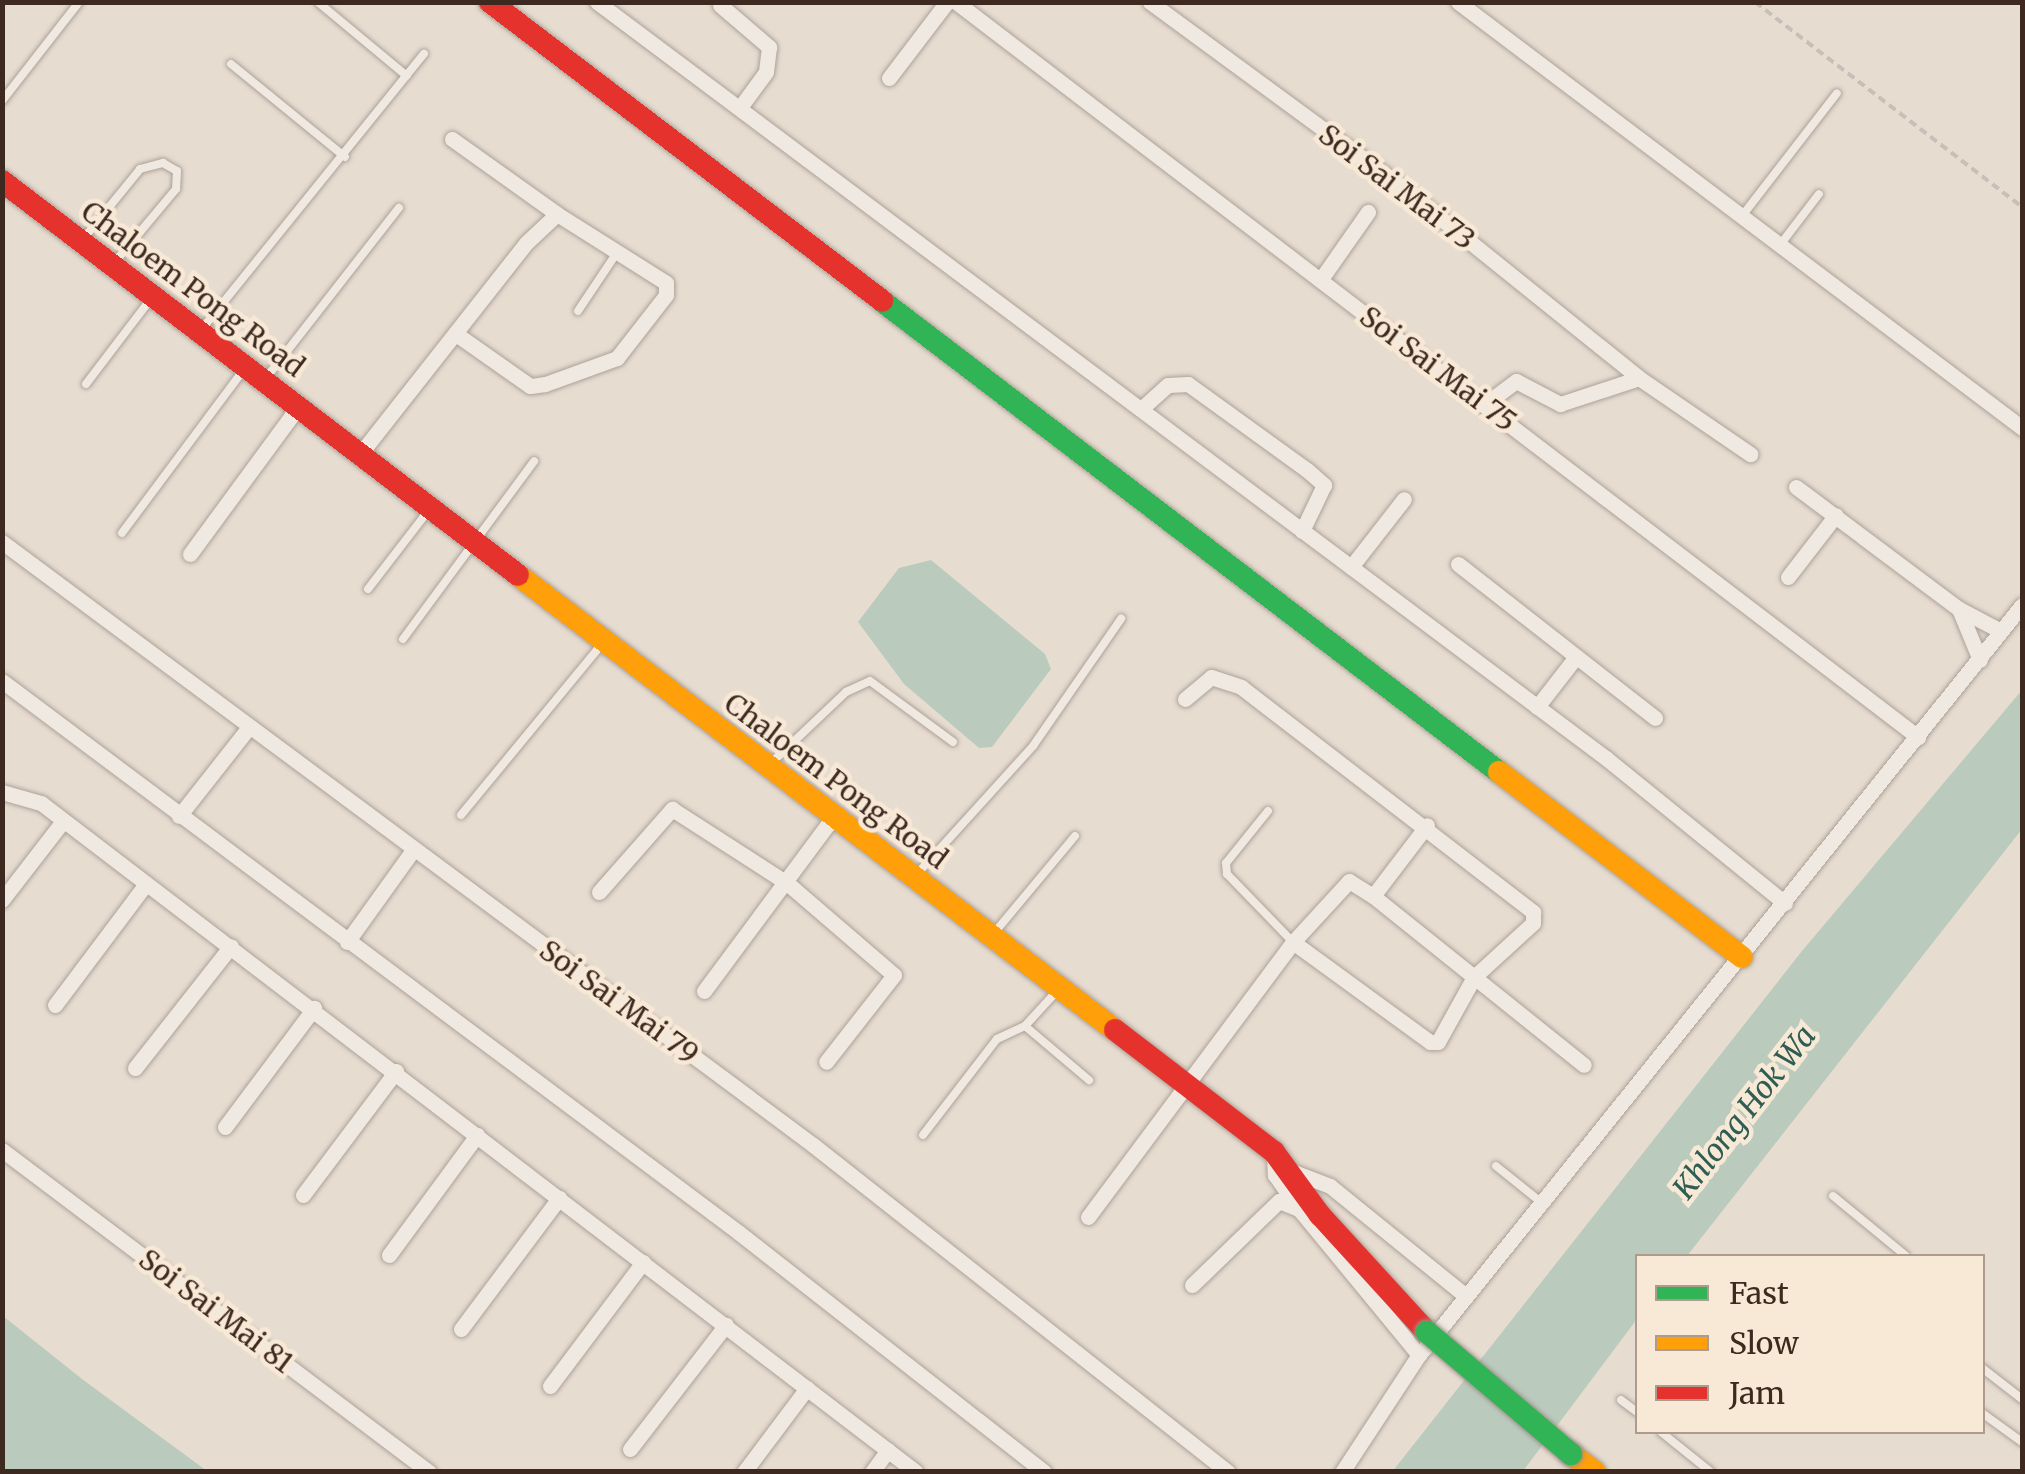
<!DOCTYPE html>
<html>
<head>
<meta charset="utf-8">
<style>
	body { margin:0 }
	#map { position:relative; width:2025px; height:1474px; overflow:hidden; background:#e7dcd0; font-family:Merriweather,serif }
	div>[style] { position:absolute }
	.water>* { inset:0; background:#bacbbe }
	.path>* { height:4px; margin-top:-2px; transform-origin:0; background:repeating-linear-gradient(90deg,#c8c0b8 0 8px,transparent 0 13px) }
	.roads { filter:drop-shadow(0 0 2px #ada298) drop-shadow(0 0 2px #ada298) }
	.lane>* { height:8px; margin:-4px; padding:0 4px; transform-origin:4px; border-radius:4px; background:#efe9e2 }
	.street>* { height:15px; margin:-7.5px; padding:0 7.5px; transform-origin:7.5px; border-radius:7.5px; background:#efe9e2 }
	.fast>* { height:22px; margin:-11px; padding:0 11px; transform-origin:11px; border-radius:11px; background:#30b455 }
	.slow>* { height:22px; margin:-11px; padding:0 11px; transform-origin:11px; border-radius:11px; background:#ff9f0a }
	.jam>* { height:22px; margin:-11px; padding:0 11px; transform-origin:11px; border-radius:11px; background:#e5322d }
	.bridges { filter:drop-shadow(0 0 2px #9c9188) drop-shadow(0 0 2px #9c9188) }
	.fast-bridge>* { height:22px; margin:-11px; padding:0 11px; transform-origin:11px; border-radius:11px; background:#30b455 }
	span { translate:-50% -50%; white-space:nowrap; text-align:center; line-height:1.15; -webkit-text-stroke:9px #f8e9d6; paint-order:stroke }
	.street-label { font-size:28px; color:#3d291f }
	.water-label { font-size:30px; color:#2d5d53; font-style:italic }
	.frame { position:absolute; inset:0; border:5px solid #3d291f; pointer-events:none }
	.legend { position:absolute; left:1635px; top:1254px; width:350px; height:180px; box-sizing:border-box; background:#f8e9d6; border:2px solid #ad9c8d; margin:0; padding:12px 18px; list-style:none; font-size:30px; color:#3d291f }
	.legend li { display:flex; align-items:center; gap:20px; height:50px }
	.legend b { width:50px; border:2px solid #ad9c8d }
</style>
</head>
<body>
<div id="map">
	<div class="water">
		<i style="clip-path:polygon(931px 560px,1045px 654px,1051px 669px,992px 747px,979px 748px,904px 684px,858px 622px,899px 568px)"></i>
		<i style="clip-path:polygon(2022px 690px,2022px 829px,1687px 1256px,1638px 1256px,1637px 1319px,1523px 1471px,1392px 1472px,1802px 951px)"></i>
		<i style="clip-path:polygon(3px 1316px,82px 1379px,207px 1471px,3px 1471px)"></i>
	</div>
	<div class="path">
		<i style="left:1755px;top:2px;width:337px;rotate:37.5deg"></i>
	</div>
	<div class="roads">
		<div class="lane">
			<i style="left:319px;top:3px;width:114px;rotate:39.7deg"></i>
			<i style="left:231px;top:64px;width:147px;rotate:39.2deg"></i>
			<i style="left:2px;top:101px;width:125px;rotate:-52.1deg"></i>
			<i style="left:1742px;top:216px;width:155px;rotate:-52.3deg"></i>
			<i style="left:84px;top:238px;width:89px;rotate:-50.9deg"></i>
			<i style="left:140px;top:169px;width:24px;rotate:-15deg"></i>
			<i style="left:163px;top:163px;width:16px;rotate:30deg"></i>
			<i style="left:177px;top:171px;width:18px;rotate:93deg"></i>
			<i style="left:176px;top:189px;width:95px;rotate:129.9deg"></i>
			<i style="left:1780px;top:245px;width:64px;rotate:-52.6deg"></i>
			<i style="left:578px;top:311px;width:72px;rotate:-56.3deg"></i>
			<i style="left:201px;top:330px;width:355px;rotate:-51.1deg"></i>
			<i style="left:266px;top:378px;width:216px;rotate:-52deg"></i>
			<i style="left:86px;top:384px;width:106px;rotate:-52.7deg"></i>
			<i style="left:122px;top:533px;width:206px;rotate:-53.3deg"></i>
			<i style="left:368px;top:589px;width:98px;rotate:-52.4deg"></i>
			<i style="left:403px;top:639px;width:221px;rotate:-53.6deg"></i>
			<i style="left:769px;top:765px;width:106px;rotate:-43.5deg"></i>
			<i style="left:846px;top:692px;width:26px;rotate:-25deg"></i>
			<i style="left:870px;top:681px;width:103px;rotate:36.3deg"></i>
			<i style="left:1268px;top:811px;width:67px;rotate:128.9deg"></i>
			<i style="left:1226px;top:863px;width:11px;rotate:85deg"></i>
			<i style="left:1227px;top:874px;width:95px;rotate:45.9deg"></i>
			<i style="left:461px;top:815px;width:220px;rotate:-50.5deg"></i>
			<i style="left:917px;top:874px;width:173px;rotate:-47.8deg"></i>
			<i style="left:1033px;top:746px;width:155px;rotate:-55.3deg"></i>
			<i style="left:995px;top:932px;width:125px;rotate:-50.2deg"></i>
			<i style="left:1025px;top:1026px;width:84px;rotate:40.2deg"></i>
			<i style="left:923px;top:1135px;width:121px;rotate:-52.4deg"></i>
			<i style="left:997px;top:1039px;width:31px;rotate:-25deg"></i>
			<i style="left:1025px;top:1026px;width:46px;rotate:-47.6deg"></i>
			<i style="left:1496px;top:1166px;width:58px;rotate:38.7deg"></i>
			<i style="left:1833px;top:1196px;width:94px;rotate:39.4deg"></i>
			<i style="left:1982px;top:1368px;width:51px;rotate:37.8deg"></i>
			<i style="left:1621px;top:1400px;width:21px;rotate:37deg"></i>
			<i style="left:1982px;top:1413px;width:49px;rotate:35.9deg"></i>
			<i style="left:1661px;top:1432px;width:64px;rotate:38.7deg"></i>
		</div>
		<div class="street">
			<i style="left:597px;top:2px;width:1262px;rotate:36.85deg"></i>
			<i style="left:1607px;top:759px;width:229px;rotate:39deg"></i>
			<i style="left:956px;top:2px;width:1211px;rotate:37.38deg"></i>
			<i style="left:1150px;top:2px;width:308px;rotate:36.3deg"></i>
			<i style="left:1398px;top:184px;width:309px;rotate:38.8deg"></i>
			<i style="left:1458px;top:2px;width:707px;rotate:37.06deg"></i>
			<i style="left:720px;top:5px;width:65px;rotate:40.6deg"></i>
			<i style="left:769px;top:47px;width:25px;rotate:97deg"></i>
			<i style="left:766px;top:72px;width:42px;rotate:126.3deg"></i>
			<i style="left:889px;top:78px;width:96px;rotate:-52.7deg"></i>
			<i style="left:452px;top:139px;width:129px;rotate:35.5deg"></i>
			<i style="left:1321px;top:279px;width:82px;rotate:-55deg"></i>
			<i style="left:1484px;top:405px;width:40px;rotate:-37deg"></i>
			<i style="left:1516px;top:381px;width:50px;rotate:27.6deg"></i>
			<i style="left:1560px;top:404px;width:83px;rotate:-18.2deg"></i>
			<i style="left:1639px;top:378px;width:135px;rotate:34.4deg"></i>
			<i style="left:1141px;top:409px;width:36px;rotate:-42deg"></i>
			<i style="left:1168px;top:385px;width:20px;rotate:-3deg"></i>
			<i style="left:1188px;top:384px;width:147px;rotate:35.9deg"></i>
			<i style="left:1307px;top:470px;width:23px;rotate:41deg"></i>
			<i style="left:1324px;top:485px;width:51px;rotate:115.6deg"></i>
			<i style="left:360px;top:454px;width:268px;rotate:-51.8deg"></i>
			<i style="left:526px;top:243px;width:42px;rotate:-43.1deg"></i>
			<i style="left:557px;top:214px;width:129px;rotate:32.3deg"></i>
			<i style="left:666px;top:283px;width:12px;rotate:90deg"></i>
			<i style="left:666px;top:295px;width:80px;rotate:127.9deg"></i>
			<i style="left:617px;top:358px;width:77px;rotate:160.1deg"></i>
			<i style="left:545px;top:384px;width:15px;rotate:172deg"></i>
			<i style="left:530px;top:386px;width:90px;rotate:-144.9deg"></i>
			<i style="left:1796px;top:487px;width:204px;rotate:36.8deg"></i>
			<i style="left:1959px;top:609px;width:47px;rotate:27.6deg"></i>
			<i style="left:2px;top:542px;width:1011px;rotate:36.63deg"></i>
			<i style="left:813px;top:1145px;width:528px;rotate:38.24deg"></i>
			<i style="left:190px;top:554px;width:182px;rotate:-53.7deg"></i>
			<i style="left:1458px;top:564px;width:250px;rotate:38deg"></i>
			<i style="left:1351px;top:567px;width:86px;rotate:-52.1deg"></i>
			<i style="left:1788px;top:577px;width:78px;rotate:-52.3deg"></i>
			<i style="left:1959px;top:609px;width:55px;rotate:67.6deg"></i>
			<i style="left:2px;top:681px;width:919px;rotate:36.82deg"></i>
			<i style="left:738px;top:1232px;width:389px;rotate:38.1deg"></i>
			<i style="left:1185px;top:699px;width:34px;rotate:-40deg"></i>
			<i style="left:1211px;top:677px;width:32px;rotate:18deg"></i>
			<i style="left:1241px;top:687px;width:369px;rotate:37.6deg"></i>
			<i style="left:1533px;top:912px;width:11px;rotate:90deg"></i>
			<i style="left:1533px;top:923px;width:80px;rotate:137.5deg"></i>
			<i style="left:1474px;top:977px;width:74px;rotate:119deg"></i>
			<i style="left:1438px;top:1042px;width:8px;rotate:180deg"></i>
			<i style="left:1430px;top:1042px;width:170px;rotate:-143.9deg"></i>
			<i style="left:1537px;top:707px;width:62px;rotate:-52.2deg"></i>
			<i style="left:2px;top:792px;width:41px;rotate:15.8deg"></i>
			<i style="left:41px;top:803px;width:1101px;rotate:37.4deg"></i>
			<i style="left:179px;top:816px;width:113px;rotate:-51.8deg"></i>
			<i style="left:599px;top:892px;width:111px;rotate:-48.7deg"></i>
			<i style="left:672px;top:809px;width:137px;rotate:32.8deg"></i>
			<i style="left:787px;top:883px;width:141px;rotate:40.7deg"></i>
			<i style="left:894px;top:975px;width:110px;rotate:128deg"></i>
			<i style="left:1373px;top:896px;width:270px;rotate:38.7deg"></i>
			<i style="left:2px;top:900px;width:100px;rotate:-52.3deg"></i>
			<i style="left:347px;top:942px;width:113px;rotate:-54.3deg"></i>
			<i style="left:704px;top:991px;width:218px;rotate:-53.4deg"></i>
			<i style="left:55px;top:1005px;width:151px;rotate:-53.1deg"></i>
			<i style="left:135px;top:1068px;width:155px;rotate:-51.8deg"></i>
			<i style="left:225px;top:1127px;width:149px;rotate:-53.2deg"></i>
			<i style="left:2px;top:1150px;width:535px;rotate:37.02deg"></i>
			<i style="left:1274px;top:1152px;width:23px;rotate:88deg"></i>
			<i style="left:1275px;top:1175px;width:42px;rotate:54.8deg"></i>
			<i style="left:1291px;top:1171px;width:42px;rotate:21deg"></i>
			<i style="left:1330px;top:1186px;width:175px;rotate:39deg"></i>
			<i style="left:303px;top:1195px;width:155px;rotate:-53.1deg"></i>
			<i style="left:1088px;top:1217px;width:343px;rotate:-53.3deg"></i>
			<i style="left:1293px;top:942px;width:83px;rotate:-47.4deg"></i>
			<i style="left:1349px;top:881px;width:28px;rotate:32deg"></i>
			<i style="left:1373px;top:896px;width:89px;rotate:-52.7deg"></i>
			<i style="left:389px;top:1255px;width:149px;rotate:-53.7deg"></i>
			<i style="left:1192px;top:1285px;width:121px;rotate:-44deg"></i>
			<i style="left:1279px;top:1201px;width:22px;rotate:22deg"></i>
			<i style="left:1299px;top:1209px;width:189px;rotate:50.6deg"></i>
			<i style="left:461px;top:1329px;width:164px;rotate:-53.2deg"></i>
			<i style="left:550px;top:1386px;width:155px;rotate:-53.1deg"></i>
			<i style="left:630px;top:1449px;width:157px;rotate:-52.3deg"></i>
			<i style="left:744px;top:1472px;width:105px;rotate:-53.1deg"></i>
			<i style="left:872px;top:1472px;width:27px;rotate:-54deg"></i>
			<i style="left:1342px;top:1472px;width:140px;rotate:-56.7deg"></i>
			<i style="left:1419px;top:1355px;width:962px;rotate:-51.2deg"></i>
		</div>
		<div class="fast">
			<i style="left:882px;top:301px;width:776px;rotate:37.36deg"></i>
		</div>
		<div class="slow">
			<i style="left:518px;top:575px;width:751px;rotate:37.31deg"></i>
			<i style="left:1499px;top:772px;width:305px;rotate:37.3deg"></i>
			<i style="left:1571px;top:1454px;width:30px;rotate:37deg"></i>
		</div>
		<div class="jam">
			<i style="left:490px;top:2px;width:493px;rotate:37.3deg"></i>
			<i style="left:2px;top:181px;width:649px;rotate:37.36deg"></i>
			<i style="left:1115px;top:1030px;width:200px;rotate:37.5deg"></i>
			<i style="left:1274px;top:1152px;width:78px;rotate:53.9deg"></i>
			<i style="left:1320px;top:1215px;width:159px;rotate:47.6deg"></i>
		</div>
	</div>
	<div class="bridges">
		<div class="fast-bridge">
			<i style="left:1427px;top:1332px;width:189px;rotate:40.3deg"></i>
		</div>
	</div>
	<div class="street-label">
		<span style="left:1397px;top:187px;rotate:37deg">Soi Sai Mai 73</span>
		<span style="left:193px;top:289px;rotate:37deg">Chaloem Pong Road</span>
		<span style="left:1438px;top:369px;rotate:37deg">Soi Sai Mai 75</span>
		<span style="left:836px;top:781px;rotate:37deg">Chaloem Pong Road</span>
		<span style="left:619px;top:1002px;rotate:36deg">Soi Sai Mai 79</span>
		<span style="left:216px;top:1311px;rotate:37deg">Soi Sai Mai 81</span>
	</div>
	<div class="water-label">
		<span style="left:1744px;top:1112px;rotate:-52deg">Khlong Hok Wa</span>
	</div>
	<div class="frame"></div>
	<ul class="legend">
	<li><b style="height:12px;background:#30b455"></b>Fast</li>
	<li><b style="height:12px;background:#ff9f0a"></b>Slow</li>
	<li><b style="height:12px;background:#e5322d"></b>Jam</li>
	</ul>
</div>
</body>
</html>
